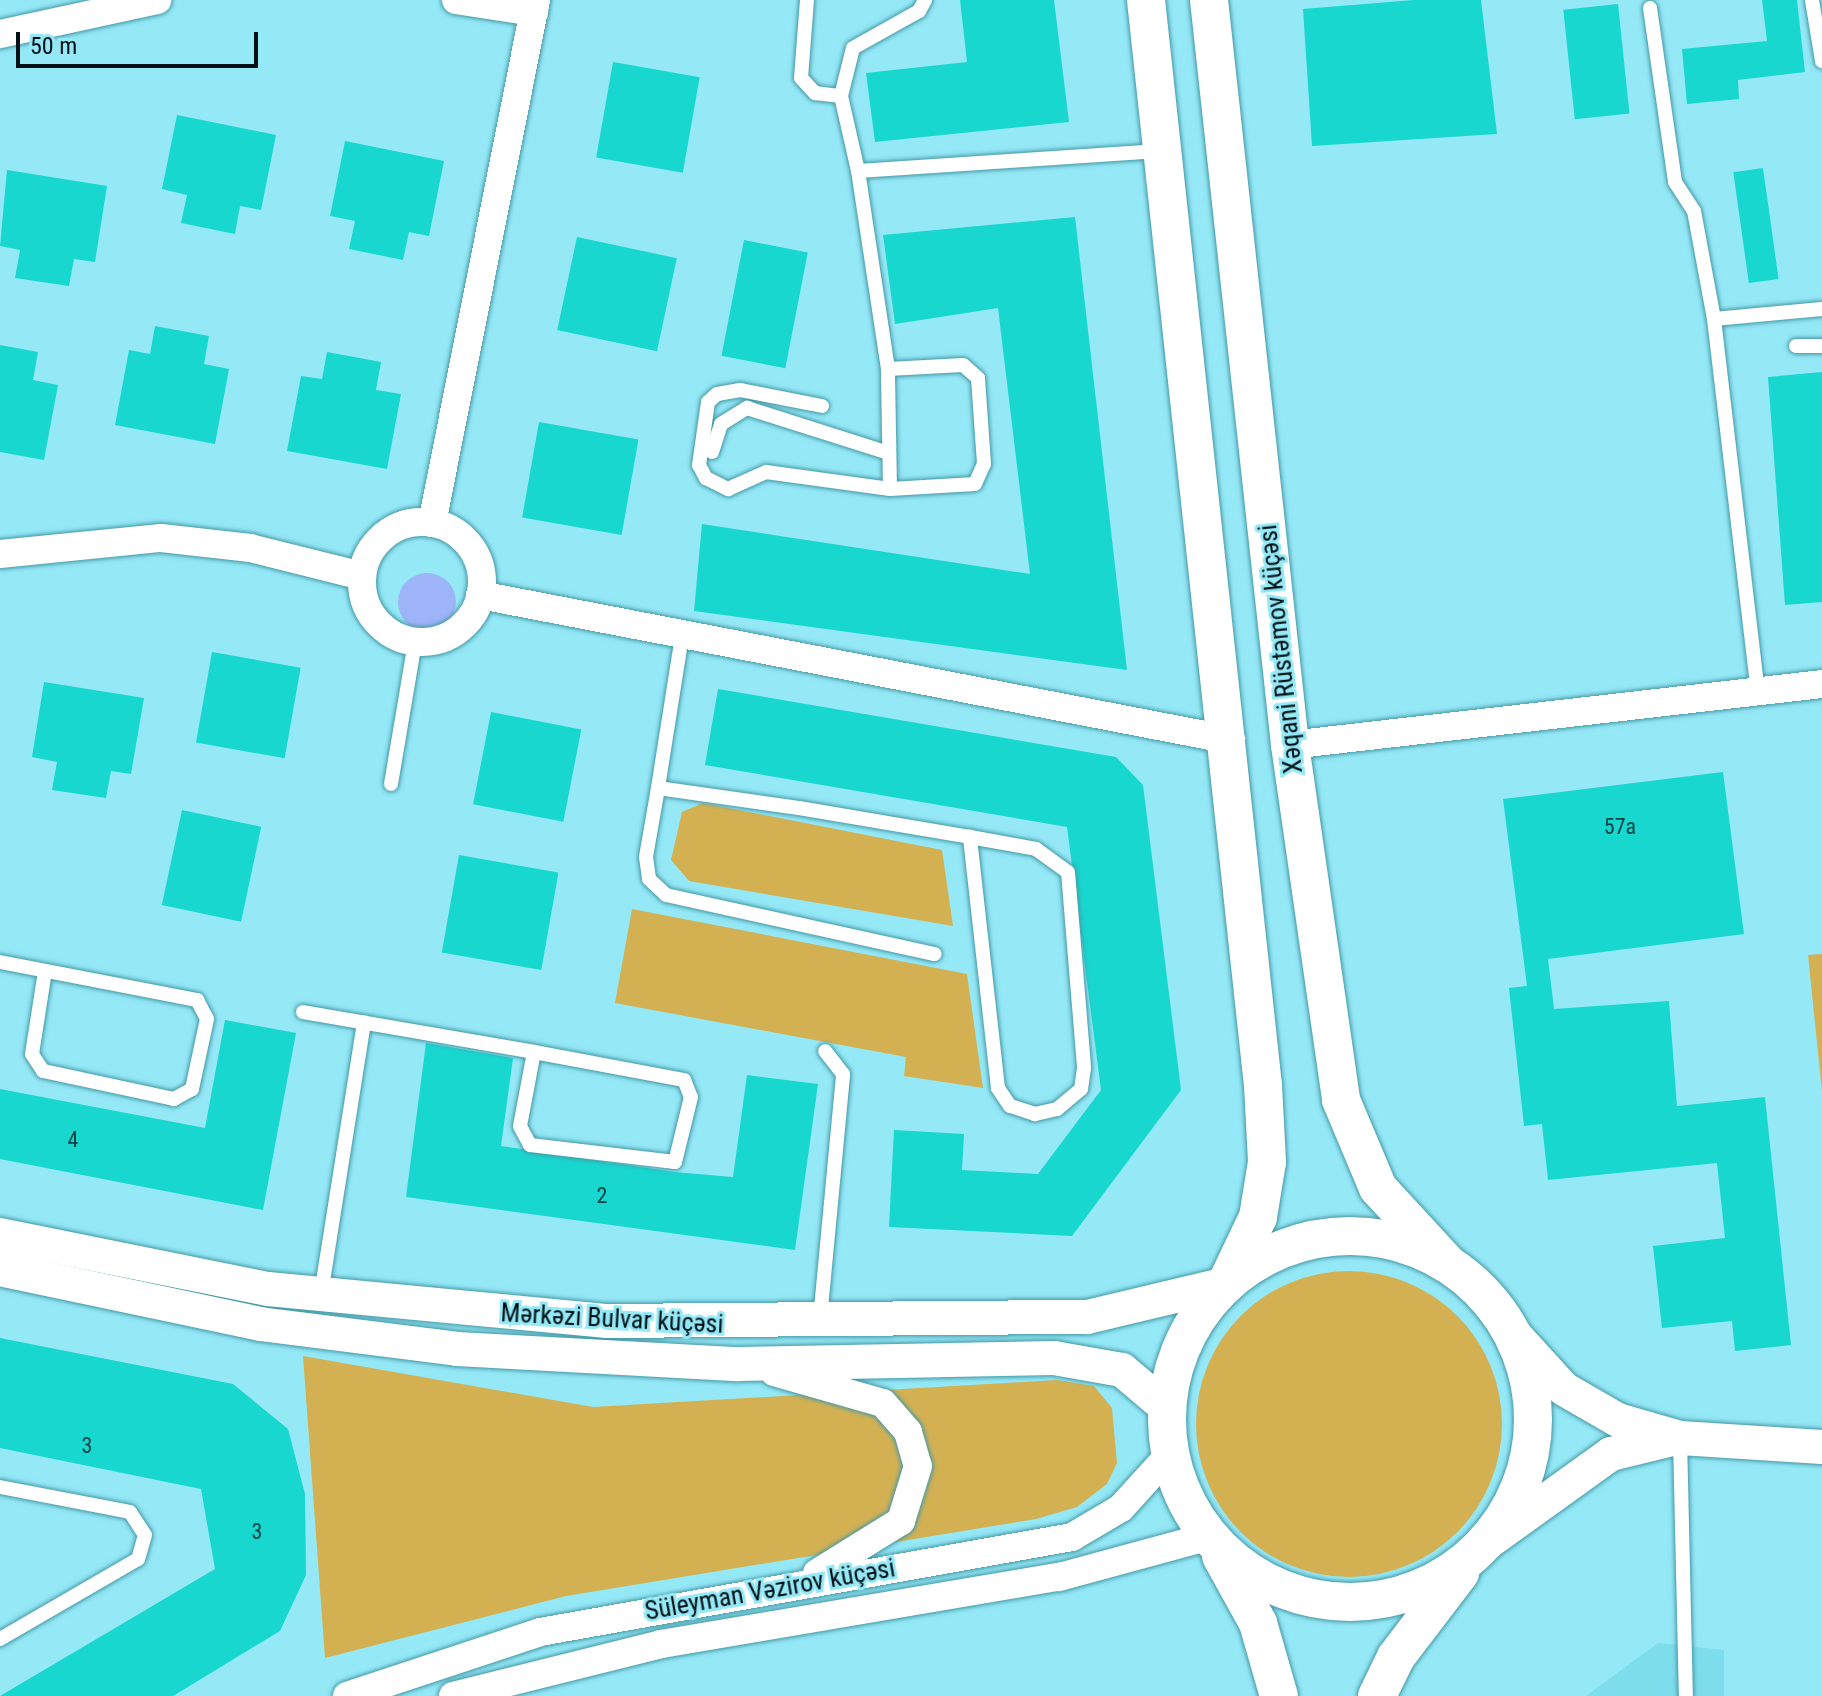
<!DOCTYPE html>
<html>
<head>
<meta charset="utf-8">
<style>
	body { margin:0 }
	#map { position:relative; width:1822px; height:1696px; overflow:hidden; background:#95e8f6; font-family:"Roboto Condensed",sans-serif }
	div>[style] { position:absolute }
	.built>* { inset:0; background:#7ddded }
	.green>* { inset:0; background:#d3b153 }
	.round { border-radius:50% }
	.water>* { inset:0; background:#9db4f8 }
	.building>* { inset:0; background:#18d7ce; transform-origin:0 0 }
	.roads { filter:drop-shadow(0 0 2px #4599a7) drop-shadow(0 0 2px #4599a7) }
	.service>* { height:14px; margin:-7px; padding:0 7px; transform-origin:7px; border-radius:7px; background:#fff }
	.minor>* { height:28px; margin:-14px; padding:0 14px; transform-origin:14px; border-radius:14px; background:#fff }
	.minor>.ring { margin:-14px; padding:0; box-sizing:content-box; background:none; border:28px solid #fff; border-radius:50% }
	.tertiary>* { height:34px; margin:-17px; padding:0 17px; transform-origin:17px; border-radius:17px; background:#fff }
	.secondary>* { height:38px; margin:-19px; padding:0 19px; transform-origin:19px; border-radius:19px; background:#fff }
	.secondary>.ring { margin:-19px; padding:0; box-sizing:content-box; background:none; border:38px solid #fff; border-radius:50% }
	span { translate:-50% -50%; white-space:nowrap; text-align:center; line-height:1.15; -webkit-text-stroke:6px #95e8f6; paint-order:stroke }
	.number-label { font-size:22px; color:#064344 }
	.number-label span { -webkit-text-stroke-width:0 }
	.street-label { font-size:26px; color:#001216 }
	.scale { position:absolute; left:16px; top:32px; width:242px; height:36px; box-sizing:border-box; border:4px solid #001216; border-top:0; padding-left:10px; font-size:24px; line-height:28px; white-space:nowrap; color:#001216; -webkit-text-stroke:6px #95e8f6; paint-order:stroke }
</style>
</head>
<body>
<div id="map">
	<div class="built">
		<i style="clip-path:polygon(1658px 1643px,1724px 1650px,1724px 1696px,1586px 1696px)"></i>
	</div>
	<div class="green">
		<i style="clip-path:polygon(703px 803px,942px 850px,953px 926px,689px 881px,671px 860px,682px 812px)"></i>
		<i style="clip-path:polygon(632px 909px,967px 974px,983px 1088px,904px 1076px,906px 1057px,615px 1003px)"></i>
		<i style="clip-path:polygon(1822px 954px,1822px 1091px,1808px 955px)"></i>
		<i class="round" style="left:1196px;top:1271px;width:306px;height:306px"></i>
		<i style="clip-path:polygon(303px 1356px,593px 1407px,1057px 1380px,1094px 1386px,1112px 1408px,1117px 1463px,1107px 1484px,1077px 1507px,1036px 1519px,566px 1596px,325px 1658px)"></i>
	</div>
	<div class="water">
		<i class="round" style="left:398px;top:573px;width:58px;height:58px"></i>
	</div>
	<div class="building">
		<i style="clip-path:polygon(960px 0,1054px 0,1069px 122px,875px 142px,866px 73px,967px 62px)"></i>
		<i style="clip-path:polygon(1414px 0,1481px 0,1497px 134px,1312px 146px,1303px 9px)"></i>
		<i style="clip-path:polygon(1762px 0,1797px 0,1805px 72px,1738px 80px,1739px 99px,1687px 104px,1682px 49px,1767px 41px)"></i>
		<i style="left:1618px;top:4px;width:110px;height:55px;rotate:84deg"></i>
		<i style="left:613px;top:62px;width:88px;height:97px;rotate:10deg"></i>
		<i style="clip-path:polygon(177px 115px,276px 135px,261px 210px,240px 206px,235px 234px,181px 223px,187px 195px,162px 189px)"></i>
		<i style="clip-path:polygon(345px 141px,444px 161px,429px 236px,409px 232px,403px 260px,349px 249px,355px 221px,330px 216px)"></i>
		<i style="left:1763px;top:168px;width:112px;height:30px;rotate:82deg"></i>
		<i style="clip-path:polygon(7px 170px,107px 186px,95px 262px,74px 259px,69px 286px,15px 278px,20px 250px,0 246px)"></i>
		<i style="clip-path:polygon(1075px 217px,1127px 670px,694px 611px,702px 524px,1030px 574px,998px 308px,895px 324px,883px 235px)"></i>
		<i style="left:577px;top:237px;width:102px;height:95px;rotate:12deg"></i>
		<i style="left:744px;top:240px;width:65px;height:118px;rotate:11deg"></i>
		<i style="clip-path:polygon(155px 326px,209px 336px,204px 364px,229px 369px,215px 444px,115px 425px,129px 350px,150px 354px)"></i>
		<i style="clip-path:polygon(0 345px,38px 352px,33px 380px,58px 385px,44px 460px,0 452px)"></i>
		<i style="clip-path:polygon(327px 352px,381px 362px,376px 390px,401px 394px,387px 469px,287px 451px,301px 376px,322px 379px)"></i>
		<i style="clip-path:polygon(1822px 372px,1822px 602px,1785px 605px,1768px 377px)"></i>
		<i style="left:539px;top:422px;width:101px;height:97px;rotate:10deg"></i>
		<i style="left:212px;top:652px;width:90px;height:92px;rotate:10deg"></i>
		<i style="clip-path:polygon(44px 682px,144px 698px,131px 774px,111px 771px,106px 798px,52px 790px,57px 762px,32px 757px)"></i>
		<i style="clip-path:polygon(718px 689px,1116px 757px,1143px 785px,1181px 1090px,1072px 1236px,889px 1227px,894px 1130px,964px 1134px,962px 1170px,1038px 1174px,1101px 1090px,1067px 827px,705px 765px)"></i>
		<i style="left:491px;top:712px;width:92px;height:94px;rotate:11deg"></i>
		<i style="clip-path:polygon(1723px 772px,1744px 934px,1548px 959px,1554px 1009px,1669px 1001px,1677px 1106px,1765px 1097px,1791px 1345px,1735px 1351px,1732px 1321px,1662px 1328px,1653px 1246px,1725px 1238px,1717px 1163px,1548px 1180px,1542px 1124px,1524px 1126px,1509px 988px,1527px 986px,1503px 799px)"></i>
		<i style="left:182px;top:810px;width:81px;height:97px;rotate:12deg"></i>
		<i style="left:459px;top:855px;width:101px;height:99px;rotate:10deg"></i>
		<i style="clip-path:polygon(225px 1020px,296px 1033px,263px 1210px,0 1159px,0 1089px,205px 1128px)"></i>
		<i style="clip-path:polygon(426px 1043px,513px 1058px,501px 1146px,674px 1172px,733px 1177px,747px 1075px,818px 1084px,795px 1250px,406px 1197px)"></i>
		<i style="clip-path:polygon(0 1338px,233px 1384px,288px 1429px,305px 1494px,306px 1575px,280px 1631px,173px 1696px,0 1696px,215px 1569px,201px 1489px,0 1448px)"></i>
	</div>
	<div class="roads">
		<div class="service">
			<i style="left:807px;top:0;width:78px;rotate:94.4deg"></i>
			<i style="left:801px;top:78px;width:21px;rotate:47deg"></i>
			<i style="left:815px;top:93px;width:26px;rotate:7deg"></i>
			<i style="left:841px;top:96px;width:77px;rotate:77.2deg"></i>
			<i style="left:1812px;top:0;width:62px;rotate:80.7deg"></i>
			<i style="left:1650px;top:8px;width:176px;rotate:81.8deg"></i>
			<i style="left:1675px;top:182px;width:35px;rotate:57deg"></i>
			<i style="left:1694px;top:211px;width:110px;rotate:79.5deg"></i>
			<i style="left:1714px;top:319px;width:376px;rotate:83.3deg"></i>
			<i style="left:841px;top:96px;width:49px;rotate:-76deg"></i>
			<i style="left:853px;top:48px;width:76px;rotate:-29.3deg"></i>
			<i style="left:919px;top:11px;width:13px;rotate:-61deg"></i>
			<i style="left:1714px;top:319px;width:108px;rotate:-5.3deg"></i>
			<i style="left:1796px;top:346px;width:26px"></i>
			<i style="left:822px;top:406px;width:84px;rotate:-169deg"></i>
			<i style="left:740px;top:390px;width:23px;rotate:170deg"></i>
			<i style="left:717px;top:394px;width:12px;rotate:138deg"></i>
			<i style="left:708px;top:402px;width:64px;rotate:98.1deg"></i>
			<i style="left:699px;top:465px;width:15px;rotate:62deg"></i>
			<i style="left:706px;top:478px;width:25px;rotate:27deg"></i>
			<i style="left:728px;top:489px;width:42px;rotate:-24.1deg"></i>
			<i style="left:766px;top:472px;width:125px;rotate:7.8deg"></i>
			<i style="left:890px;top:489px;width:85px;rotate:-3.4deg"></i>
			<i style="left:975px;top:484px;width:22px;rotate:-66deg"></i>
			<i style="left:984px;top:464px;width:86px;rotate:-94deg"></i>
			<i style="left:978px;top:378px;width:20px;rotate:-139deg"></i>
			<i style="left:963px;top:365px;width:75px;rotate:176.9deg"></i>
			<i style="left:712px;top:452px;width:29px;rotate:-72deg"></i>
			<i style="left:721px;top:424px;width:31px;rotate:-32deg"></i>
			<i style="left:747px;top:408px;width:149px;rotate:17.6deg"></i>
			<i style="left:890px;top:489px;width:120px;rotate:-91deg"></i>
			<i style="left:888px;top:369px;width:200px;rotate:-98.6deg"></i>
			<i style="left:858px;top:171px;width:306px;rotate:-3.8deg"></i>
			<i style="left:682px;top:636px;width:154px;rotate:99deg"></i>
			<i style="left:658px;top:788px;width:142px;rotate:8.1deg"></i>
			<i style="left:799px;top:808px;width:173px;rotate:9.6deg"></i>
			<i style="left:970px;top:837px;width:67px;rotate:10.3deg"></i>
			<i style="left:1036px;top:849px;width:39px;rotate:36deg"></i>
			<i style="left:1068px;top:872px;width:197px;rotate:85.3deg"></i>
			<i style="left:1084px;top:1068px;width:21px;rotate:98deg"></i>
			<i style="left:1081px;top:1089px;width:31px;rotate:140deg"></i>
			<i style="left:1057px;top:1109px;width:23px;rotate:167deg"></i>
			<i style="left:1035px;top:1114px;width:26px;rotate:-162deg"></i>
			<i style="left:1010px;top:1106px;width:22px;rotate:-124deg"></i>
			<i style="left:998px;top:1088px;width:253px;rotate:-96.4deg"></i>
			<i style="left:391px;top:784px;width:144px;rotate:-80.4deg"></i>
			<i style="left:658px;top:788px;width:70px;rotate:99.9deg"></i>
			<i style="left:646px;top:857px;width:22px;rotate:82deg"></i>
			<i style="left:649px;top:879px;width:23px;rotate:43deg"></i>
			<i style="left:666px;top:895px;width:275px;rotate:12.4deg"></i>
			<i style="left:0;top:962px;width:201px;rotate:10.9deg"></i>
			<i style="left:197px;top:1000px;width:21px;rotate:62deg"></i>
			<i style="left:207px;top:1019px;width:72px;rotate:102.1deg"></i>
			<i style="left:192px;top:1089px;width:21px;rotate:151deg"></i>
			<i style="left:174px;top:1099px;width:134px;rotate:-167.9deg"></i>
			<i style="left:43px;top:1071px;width:20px;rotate:-123deg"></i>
			<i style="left:32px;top:1054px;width:84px;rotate:-81.1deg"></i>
			<i style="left:303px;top:1012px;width:234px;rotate:9.8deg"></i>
			<i style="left:534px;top:1052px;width:153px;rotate:10.6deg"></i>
			<i style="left:684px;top:1080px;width:18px;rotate:68deg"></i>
			<i style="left:691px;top:1097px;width:67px;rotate:103.8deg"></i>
			<i style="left:675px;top:1162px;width:146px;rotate:-173.3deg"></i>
			<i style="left:530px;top:1145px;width:21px;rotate:-118deg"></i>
			<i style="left:520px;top:1126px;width:75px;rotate:-79.3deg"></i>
			<i style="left:321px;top:1294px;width:275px;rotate:-81deg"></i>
			<i style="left:820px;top:1319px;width:246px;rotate:-84.6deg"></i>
			<i style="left:843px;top:1074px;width:29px;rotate:-128deg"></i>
			<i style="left:1680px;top:1438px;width:258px;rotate:88.7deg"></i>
			<i style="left:0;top:1487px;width:132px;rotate:10.9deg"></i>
			<i style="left:130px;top:1512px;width:27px;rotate:57deg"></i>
			<i style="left:145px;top:1535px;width:25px;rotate:106deg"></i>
			<i style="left:138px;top:1559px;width:160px;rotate:149.9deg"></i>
		</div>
		<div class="minor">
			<i style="left:456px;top:0;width:79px;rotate:8.7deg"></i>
			<i style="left:0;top:34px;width:161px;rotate:-12.2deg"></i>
			<i class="ring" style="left:362px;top:522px;width:92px;height:92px"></i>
			<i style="left:432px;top:523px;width:533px;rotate:-78.75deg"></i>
			<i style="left:0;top:554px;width:162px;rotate:-5.7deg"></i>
			<i style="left:161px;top:538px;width:90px;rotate:6.4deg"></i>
			<i style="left:250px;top:548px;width:115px;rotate:14deg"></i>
			<i style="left:480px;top:595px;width:765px;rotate:10.93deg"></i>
			<i style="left:1290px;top:745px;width:535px;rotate:-6.54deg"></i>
			<i style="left:774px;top:1372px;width:113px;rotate:15.9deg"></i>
			<i style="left:883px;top:1403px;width:38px;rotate:49deg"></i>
			<i style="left:908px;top:1432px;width:35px;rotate:74deg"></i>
			<i style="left:918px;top:1466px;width:58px;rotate:107.2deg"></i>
			<i style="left:901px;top:1521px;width:99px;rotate:148.2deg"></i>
			<i style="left:347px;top:1696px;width:203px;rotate:-18.3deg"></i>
			<i style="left:540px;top:1632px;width:540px;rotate:-10.12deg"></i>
			<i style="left:1072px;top:1537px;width:57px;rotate:-30.6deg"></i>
			<i style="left:1121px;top:1508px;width:73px;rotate:-47.8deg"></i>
			<i style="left:453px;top:1696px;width:214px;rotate:-14deg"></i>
			<i style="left:661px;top:1644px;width:404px;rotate:-9.6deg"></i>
			<i style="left:1059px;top:1577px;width:156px;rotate:-15.2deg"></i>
		</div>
		<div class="tertiary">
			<i style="left:0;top:1235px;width:273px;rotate:11.4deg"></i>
			<i style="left:268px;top:1289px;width:341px;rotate:5.4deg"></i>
			<i style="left:607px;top:1321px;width:480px;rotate:-0.5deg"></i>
			<i style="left:1087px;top:1317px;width:143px;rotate:-13.4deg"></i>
			<i style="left:0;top:1269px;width:266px;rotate:11.9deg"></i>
			<i style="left:260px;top:1324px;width:199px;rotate:7.2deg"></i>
			<i style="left:457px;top:1349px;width:281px;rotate:3.1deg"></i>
			<i style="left:738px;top:1364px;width:316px;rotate:-1.1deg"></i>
			<i style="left:1054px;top:1358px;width:69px;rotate:10deg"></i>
			<i style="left:1122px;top:1370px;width:59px;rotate:40.2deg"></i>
			<i style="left:1512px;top:1332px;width:77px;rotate:47.6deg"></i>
			<i style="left:1564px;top:1389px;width:62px;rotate:29.9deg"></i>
			<i style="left:1618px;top:1420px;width:65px;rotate:16.2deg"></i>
			<i style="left:1680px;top:1438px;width:142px;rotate:3.6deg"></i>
			<i style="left:1480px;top:1548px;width:161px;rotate:-35.7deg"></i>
			<i style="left:1611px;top:1454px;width:63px;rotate:-13.8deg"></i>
		</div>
		<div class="secondary">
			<i style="left:1146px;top:0;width:1091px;rotate:83.85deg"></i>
			<i style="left:1263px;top:1085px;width:77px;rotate:87deg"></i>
			<i style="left:1267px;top:1162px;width:56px;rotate:99.3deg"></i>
			<i style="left:1258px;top:1217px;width:74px;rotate:115.5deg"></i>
			<i style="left:1209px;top:0;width:749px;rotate:83.79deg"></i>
			<i style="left:1290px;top:745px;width:359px;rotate:81.8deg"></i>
			<i style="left:1341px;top:1100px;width:95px;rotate:67.2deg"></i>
			<i style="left:1378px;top:1188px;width:103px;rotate:47.4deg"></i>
			<i class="ring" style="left:1167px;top:1236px;width:328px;height:328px"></i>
			<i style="left:1221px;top:1556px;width:77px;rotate:61.1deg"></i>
			<i style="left:1258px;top:1623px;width:76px;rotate:74deg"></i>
			<i style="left:1377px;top:1696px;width:43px;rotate:-64deg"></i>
			<i style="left:1396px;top:1657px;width:106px;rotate:-52.7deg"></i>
		</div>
	</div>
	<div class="number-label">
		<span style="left:1620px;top:827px">57a</span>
		<span style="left:73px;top:1140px">4</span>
		<span style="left:602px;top:1196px">2</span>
		<span style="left:87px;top:1446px">3</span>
		<span style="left:257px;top:1532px">3</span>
	</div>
	<div class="street-label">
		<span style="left:1281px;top:649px;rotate:-96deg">Xəqani Rüstəmov küçəsi</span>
		<span style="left:612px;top:1319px;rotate:3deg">Mərkəzi Bulvar küçəsi</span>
		<span style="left:770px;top:1590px;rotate:-10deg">Süleyman Vəzirov küçəsi</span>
	</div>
	<div class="scale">50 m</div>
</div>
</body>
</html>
